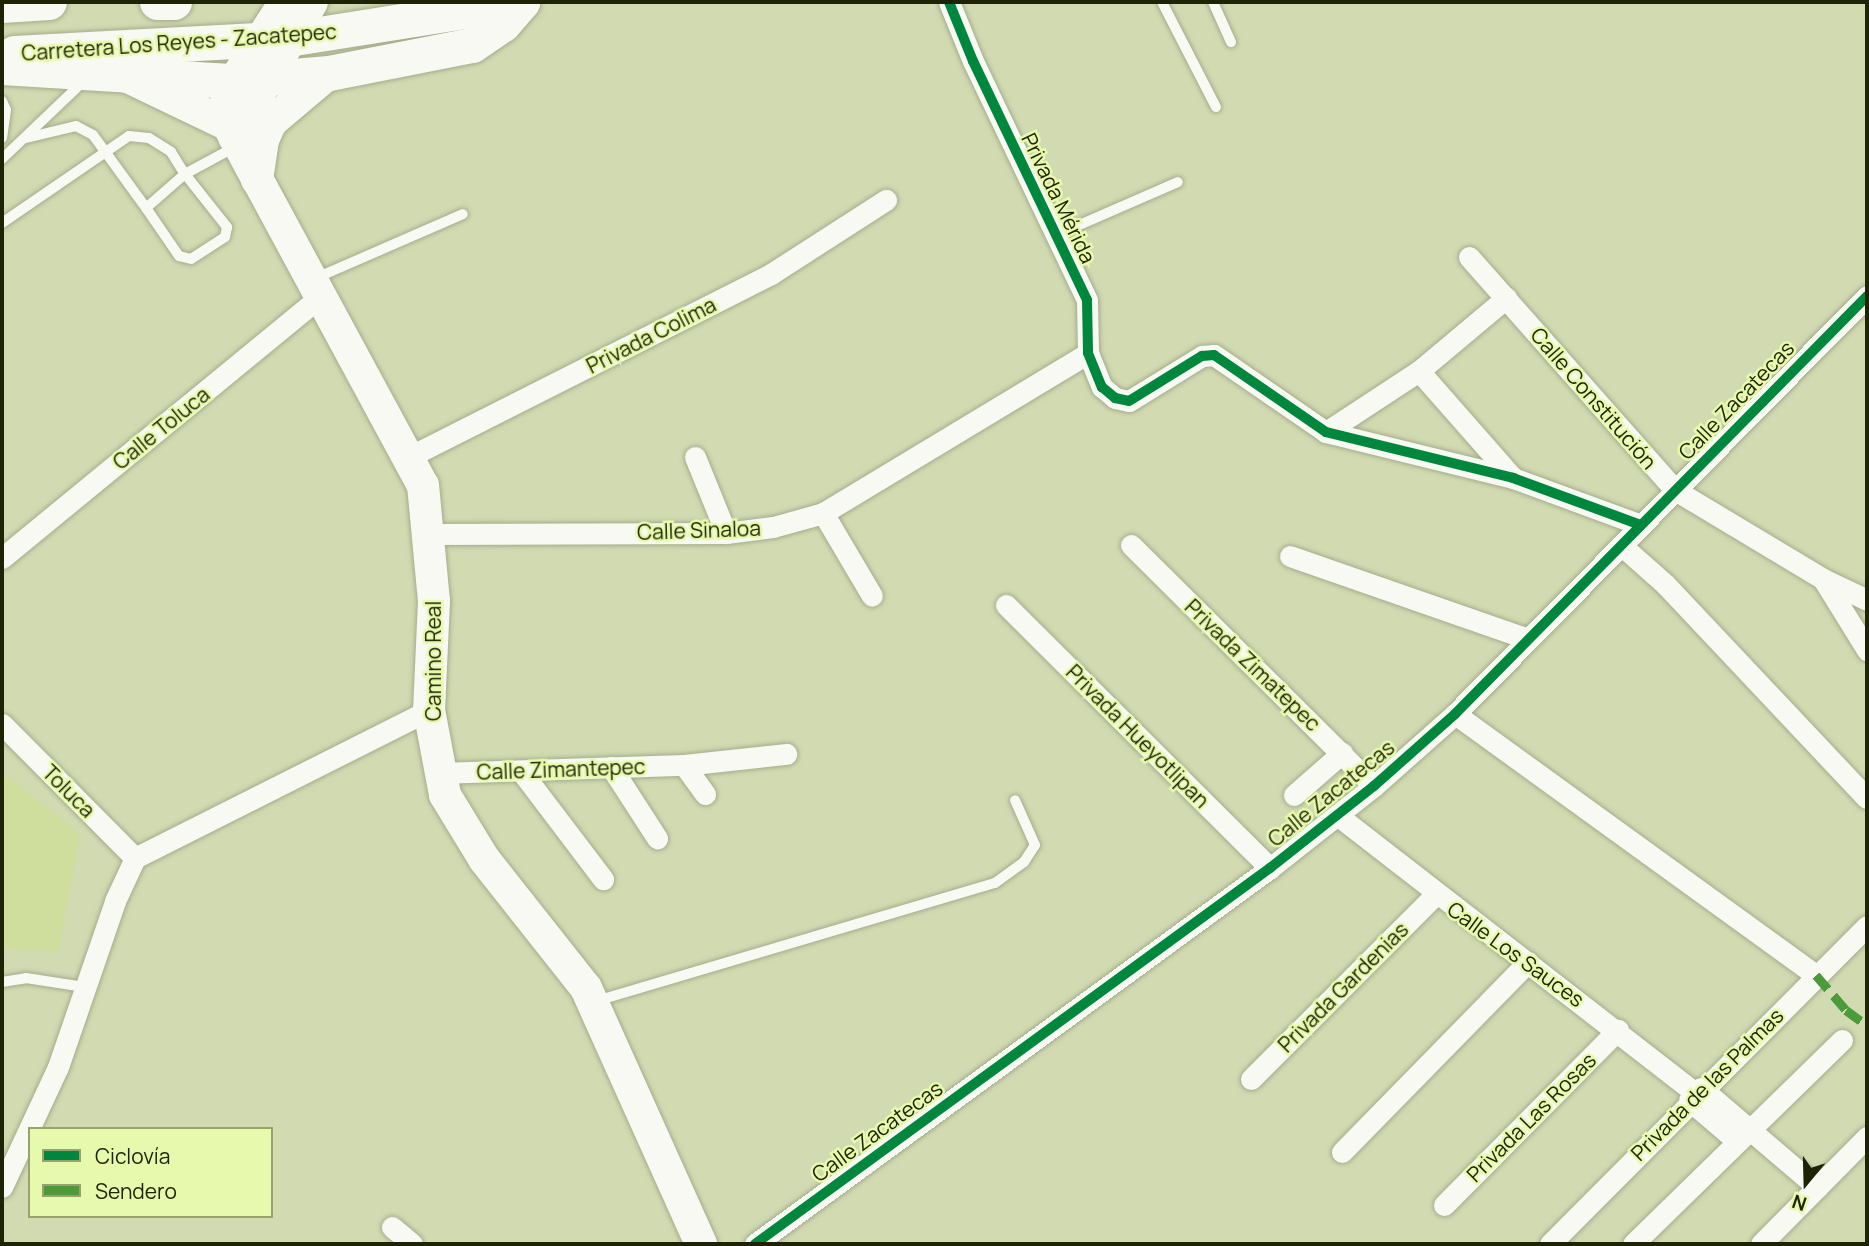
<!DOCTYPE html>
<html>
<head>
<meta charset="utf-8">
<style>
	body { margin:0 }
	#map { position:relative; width:1869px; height:1246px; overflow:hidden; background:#d1dab1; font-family:Manrope,sans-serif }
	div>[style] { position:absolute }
	.built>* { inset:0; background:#cfdd9d }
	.roads { filter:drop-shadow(0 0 2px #a5ac8c) drop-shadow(0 0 2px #a5ac8c) }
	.service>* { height:10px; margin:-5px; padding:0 5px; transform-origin:5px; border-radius:5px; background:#f8f9f3 }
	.minor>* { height:21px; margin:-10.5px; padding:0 10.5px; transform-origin:10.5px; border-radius:10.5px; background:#f8f9f3 }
	.secondary>* { height:32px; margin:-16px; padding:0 16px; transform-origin:16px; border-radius:16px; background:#f8f9f3 }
	.primary>* { height:35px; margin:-17.5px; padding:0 17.5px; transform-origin:17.5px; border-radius:17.5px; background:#f8f9f3 }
	.quiet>* { height:9px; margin-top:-4.5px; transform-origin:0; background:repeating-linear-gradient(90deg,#4c9b3a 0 18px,transparent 0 27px) }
	.cycleway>* { height:10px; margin:-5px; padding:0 5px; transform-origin:5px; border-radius:5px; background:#00873e }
	span { translate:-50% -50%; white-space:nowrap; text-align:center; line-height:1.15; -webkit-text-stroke:5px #e7f9ad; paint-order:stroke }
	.street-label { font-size:21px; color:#1e2305 }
	.frame { position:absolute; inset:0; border:4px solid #1e2305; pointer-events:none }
	.legend { position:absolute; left:28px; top:1127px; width:245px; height:91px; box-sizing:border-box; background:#e7f9ad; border:2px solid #97a36a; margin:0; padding:9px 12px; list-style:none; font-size:21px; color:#1e2305 }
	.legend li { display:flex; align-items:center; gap:14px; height:35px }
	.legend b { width:35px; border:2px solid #97a36a }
	.north { position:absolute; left:1771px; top:1148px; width:70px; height:70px; -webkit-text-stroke:5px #e7f9ad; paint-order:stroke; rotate:199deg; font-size:19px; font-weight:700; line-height:28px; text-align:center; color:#1e2305 }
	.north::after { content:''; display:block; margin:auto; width:24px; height:32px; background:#1e2305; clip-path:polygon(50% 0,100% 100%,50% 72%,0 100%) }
</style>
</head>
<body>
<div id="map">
	<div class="built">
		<i style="clip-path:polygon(2px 773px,80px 834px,58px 952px,2px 948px)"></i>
	</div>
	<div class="roads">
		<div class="service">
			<i style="left:1162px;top:2px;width:118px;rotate:62.8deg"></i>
			<i style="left:1213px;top:2px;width:44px;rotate:65.8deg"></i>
			<i style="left:2px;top:101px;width:10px;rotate:66deg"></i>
			<i style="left:6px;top:110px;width:28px;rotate:98deg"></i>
			<i style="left:26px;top:138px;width:51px;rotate:-13.5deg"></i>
			<i style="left:76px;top:126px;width:19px;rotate:28deg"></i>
			<i style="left:93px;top:135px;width:90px;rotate:54deg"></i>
			<i style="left:2px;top:159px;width:115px;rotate:-43.6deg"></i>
			<i style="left:2px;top:223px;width:154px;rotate:-34.4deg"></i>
			<i style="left:129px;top:136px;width:20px;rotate:6deg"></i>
			<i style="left:149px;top:138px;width:26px;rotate:32deg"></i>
			<i style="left:171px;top:152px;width:26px;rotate:58deg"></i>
			<i style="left:185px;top:174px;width:68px;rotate:51.6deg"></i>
			<i style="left:227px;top:227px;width:10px;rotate:101deg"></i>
			<i style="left:225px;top:237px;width:40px;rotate:147.1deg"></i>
			<i style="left:191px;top:259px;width:12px;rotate:-166deg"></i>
			<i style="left:179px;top:256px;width:58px;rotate:-124.5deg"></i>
			<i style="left:146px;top:208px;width:52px;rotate:-41.1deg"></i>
			<i style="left:185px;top:174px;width:57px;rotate:-28.4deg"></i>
			<i style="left:1054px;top:236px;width:135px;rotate:-23.5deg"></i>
			<i style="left:316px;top:278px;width:160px;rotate:-23.5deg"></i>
			<i style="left:2px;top:982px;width:24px;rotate:-9deg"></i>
			<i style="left:26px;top:978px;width:59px;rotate:8.8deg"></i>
			<i style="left:596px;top:1001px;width:416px;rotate:-16.5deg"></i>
			<i style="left:995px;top:883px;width:36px;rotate:-36deg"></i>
			<i style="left:1024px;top:862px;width:20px;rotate:-57deg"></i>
			<i style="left:1035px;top:845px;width:49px;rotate:-114deg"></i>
		</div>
		<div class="minor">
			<i style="left:949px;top:2px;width:64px;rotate:67.9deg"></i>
			<i style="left:973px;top:61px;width:265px;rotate:64.5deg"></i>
			<i style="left:1087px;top:300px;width:53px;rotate:88.9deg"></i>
			<i style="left:1088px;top:353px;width:37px;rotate:68deg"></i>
			<i style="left:1102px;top:387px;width:17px;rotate:40deg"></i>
			<i style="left:1115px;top:398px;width:14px;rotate:12deg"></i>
			<i style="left:1129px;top:401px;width:86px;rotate:-31.7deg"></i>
			<i style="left:1202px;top:356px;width:12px;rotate:-5deg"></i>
			<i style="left:1214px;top:355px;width:136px;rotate:34.5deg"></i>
			<i style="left:1326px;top:432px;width:193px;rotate:13.8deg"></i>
			<i style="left:1513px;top:478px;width:136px;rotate:20.2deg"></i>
			<i style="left:1469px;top:257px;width:311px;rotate:48.5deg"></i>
			<i style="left:1675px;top:490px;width:173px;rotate:31deg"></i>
			<i style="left:1823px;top:579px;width:49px;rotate:25.5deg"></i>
			<i style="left:1419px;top:371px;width:142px;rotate:48.7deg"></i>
			<i style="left:1326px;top:432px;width:111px;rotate:-33.3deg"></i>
			<i style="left:1419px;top:371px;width:114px;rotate:-40deg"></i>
			<i style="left:409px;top:457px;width:406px;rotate:-26.8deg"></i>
			<i style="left:771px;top:274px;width:137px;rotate:-32.8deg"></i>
			<i style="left:695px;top:457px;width:82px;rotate:67.8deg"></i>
			<i style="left:823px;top:513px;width:96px;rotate:59.4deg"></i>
			<i style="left:431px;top:534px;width:295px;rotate:-0.2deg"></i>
			<i style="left:726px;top:533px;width:47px;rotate:-7.3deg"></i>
			<i style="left:773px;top:527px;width:52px;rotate:-15.6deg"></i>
			<i style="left:823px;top:513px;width:310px;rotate:-31.1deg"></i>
			<i style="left:1131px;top:545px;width:342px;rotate:44.8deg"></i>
			<i style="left:1621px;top:545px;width:59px;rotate:41.6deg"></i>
			<i style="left:1665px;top:584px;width:294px;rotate:46.7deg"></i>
			<i style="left:1290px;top:556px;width:252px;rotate:19.2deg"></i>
			<i style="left:2px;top:558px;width:410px;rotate:-39.4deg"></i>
			<i style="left:1823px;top:579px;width:84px;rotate:58.2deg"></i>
			<i style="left:1006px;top:605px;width:373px;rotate:44.9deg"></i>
			<i style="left:1455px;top:714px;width:445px;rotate:35.9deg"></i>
			<i style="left:2px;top:724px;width:189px;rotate:45.2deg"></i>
			<i style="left:684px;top:765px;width:36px;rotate:54deg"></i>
			<i style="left:611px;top:767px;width:85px;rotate:57.1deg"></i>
			<i style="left:521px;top:771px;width:136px;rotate:52.8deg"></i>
			<i style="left:439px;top:773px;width:245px;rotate:-1.9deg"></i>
			<i style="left:684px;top:765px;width:103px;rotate:-6.2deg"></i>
			<i style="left:1294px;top:795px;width:64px;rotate:-41.2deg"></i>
			<i style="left:1337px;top:815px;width:454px;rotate:37.8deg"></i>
			<i style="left:1251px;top:1079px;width:260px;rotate:-45deg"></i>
			<i style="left:1701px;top:1088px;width:153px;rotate:40.5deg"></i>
			<i style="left:1689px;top:1100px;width:63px;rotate:40.5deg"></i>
			<i style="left:1342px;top:1152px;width:266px;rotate:-45.6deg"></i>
			<i style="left:2px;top:1187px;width:132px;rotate:-65deg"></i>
			<i style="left:58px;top:1067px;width:176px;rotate:-71deg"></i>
			<i style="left:115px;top:901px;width:47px;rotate:-65.1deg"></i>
			<i style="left:135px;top:858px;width:329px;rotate:-26.7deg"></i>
			<i style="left:1444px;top:1205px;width:247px;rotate:-45.2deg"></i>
			<i style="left:392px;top:1227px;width:26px;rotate:40deg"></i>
			<i style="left:755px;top:1244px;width:638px;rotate:-36.13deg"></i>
			<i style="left:1270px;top:868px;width:132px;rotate:-38.3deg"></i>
			<i style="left:1374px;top:786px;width:108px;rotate:-41.6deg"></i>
			<i style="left:1455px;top:714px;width:587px;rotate:-45.41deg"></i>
			<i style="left:1550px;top:1244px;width:449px;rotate:-45.1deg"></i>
			<i style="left:1633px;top:1244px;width:292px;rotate:-44.3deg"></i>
			<i style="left:1761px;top:1244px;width:151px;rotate:-45.3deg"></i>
		</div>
		<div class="secondary">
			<i style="left:285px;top:2px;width:94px;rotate:122.8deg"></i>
			<i style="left:234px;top:81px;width:27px;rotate:110deg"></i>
			<i style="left:225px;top:106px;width:19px;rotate:81deg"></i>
			<i style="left:228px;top:125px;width:409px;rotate:61.6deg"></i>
			<i style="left:423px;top:485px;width:117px;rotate:84.6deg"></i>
			<i style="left:434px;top:601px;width:109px;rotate:92.6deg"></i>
			<i style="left:429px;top:710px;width:86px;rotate:79.3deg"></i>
			<i style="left:445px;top:795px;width:75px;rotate:58.6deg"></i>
			<i style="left:484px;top:859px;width:164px;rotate:51.7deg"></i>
			<i style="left:586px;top:988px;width:281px;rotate:65.8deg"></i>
			<i style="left:128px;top:77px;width:111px;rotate:25.6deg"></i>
			<i style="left:234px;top:137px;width:156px;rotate:-60deg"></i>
			<i style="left:257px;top:180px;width:40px;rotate:-81.5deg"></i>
			<i style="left:263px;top:140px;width:20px;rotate:-66deg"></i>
			<i style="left:271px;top:122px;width:76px;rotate:-40.2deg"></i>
		</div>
		<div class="primary">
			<i style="left:157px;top:2px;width:17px"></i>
			<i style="left:2px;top:5px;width:47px;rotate:-3.7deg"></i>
			<i style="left:14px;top:53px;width:280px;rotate:-3.1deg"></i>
			<i style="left:294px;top:38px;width:231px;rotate:-9deg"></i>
			<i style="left:2px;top:67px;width:232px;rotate:3.5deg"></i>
			<i style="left:234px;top:81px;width:95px;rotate:-4.8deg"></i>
			<i style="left:329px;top:73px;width:146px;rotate:-11.1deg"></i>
			<i style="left:472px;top:45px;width:37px;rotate:-34deg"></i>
			<i style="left:503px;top:24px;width:29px;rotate:-49deg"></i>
		</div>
	</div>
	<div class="quiet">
		<i style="left:1816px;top:975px;width:46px;rotate:49.4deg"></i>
		<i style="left:1846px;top:1010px;width:26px;rotate:36deg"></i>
	</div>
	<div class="cycleway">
		<i style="left:949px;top:2px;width:64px;rotate:67.9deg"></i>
		<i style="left:973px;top:61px;width:265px;rotate:64.5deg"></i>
		<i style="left:1087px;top:300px;width:53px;rotate:88.9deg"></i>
		<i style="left:1088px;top:353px;width:37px;rotate:68deg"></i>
		<i style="left:1102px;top:387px;width:17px;rotate:40deg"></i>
		<i style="left:1115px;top:398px;width:14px;rotate:12deg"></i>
		<i style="left:1129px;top:401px;width:86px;rotate:-31.7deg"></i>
		<i style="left:1202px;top:356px;width:12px;rotate:-5deg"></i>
		<i style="left:1214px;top:355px;width:136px;rotate:34.5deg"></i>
		<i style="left:1326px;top:432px;width:193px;rotate:13.8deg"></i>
		<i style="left:1513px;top:478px;width:136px;rotate:20.2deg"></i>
		<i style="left:755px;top:1244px;width:638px;rotate:-36.13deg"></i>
		<i style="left:1270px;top:868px;width:132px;rotate:-38.3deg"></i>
		<i style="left:1374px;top:786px;width:108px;rotate:-41.6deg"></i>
		<i style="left:1455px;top:714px;width:587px;rotate:-45.41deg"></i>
	</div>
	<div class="street-label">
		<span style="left:179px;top:42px;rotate:-4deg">Carretera Los Reyes - Zacatepec</span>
		<span style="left:1059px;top:198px;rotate:64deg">Privada Mérida</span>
		<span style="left:651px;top:335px;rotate:-27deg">Privada Colima</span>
		<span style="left:1594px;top:398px;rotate:49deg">Calle Constitución</span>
		<span style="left:1736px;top:400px;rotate:-46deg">Calle Zacatecas</span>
		<span style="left:161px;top:428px;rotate:-39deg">Calle Toluca</span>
		<span style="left:699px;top:530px;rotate:-2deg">Calle Sinaloa</span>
		<span style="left:433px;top:661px;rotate:-90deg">Camino Real</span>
		<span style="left:1253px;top:665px;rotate:44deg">Privada Zimatepec</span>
		<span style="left:1138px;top:736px;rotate:45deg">Privada Hueyotlipan</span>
		<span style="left:561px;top:769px;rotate:-2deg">Calle Zimantepec</span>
		<span style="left:69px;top:791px;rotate:45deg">Toluca</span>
		<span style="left:1331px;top:793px;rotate:-39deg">Calle Zacatecas</span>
		<span style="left:1516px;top:954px;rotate:36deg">Calle Los Sauces</span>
		<span style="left:1343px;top:987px;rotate:-45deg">Privada Gardenias</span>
		<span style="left:1707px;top:1084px;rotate:-45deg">Privada de las Palmas</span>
		<span style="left:1531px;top:1117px;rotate:-45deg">Privada Las Rosas</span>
		<span style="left:877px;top:1131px;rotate:-36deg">Calle Zacatecas</span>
	</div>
	<div class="frame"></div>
	<ul class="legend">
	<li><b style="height:9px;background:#00873e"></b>Ciclovía</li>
	<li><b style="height:9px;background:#4c9b3a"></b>Sendero</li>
	</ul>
	<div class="north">N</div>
</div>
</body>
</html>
